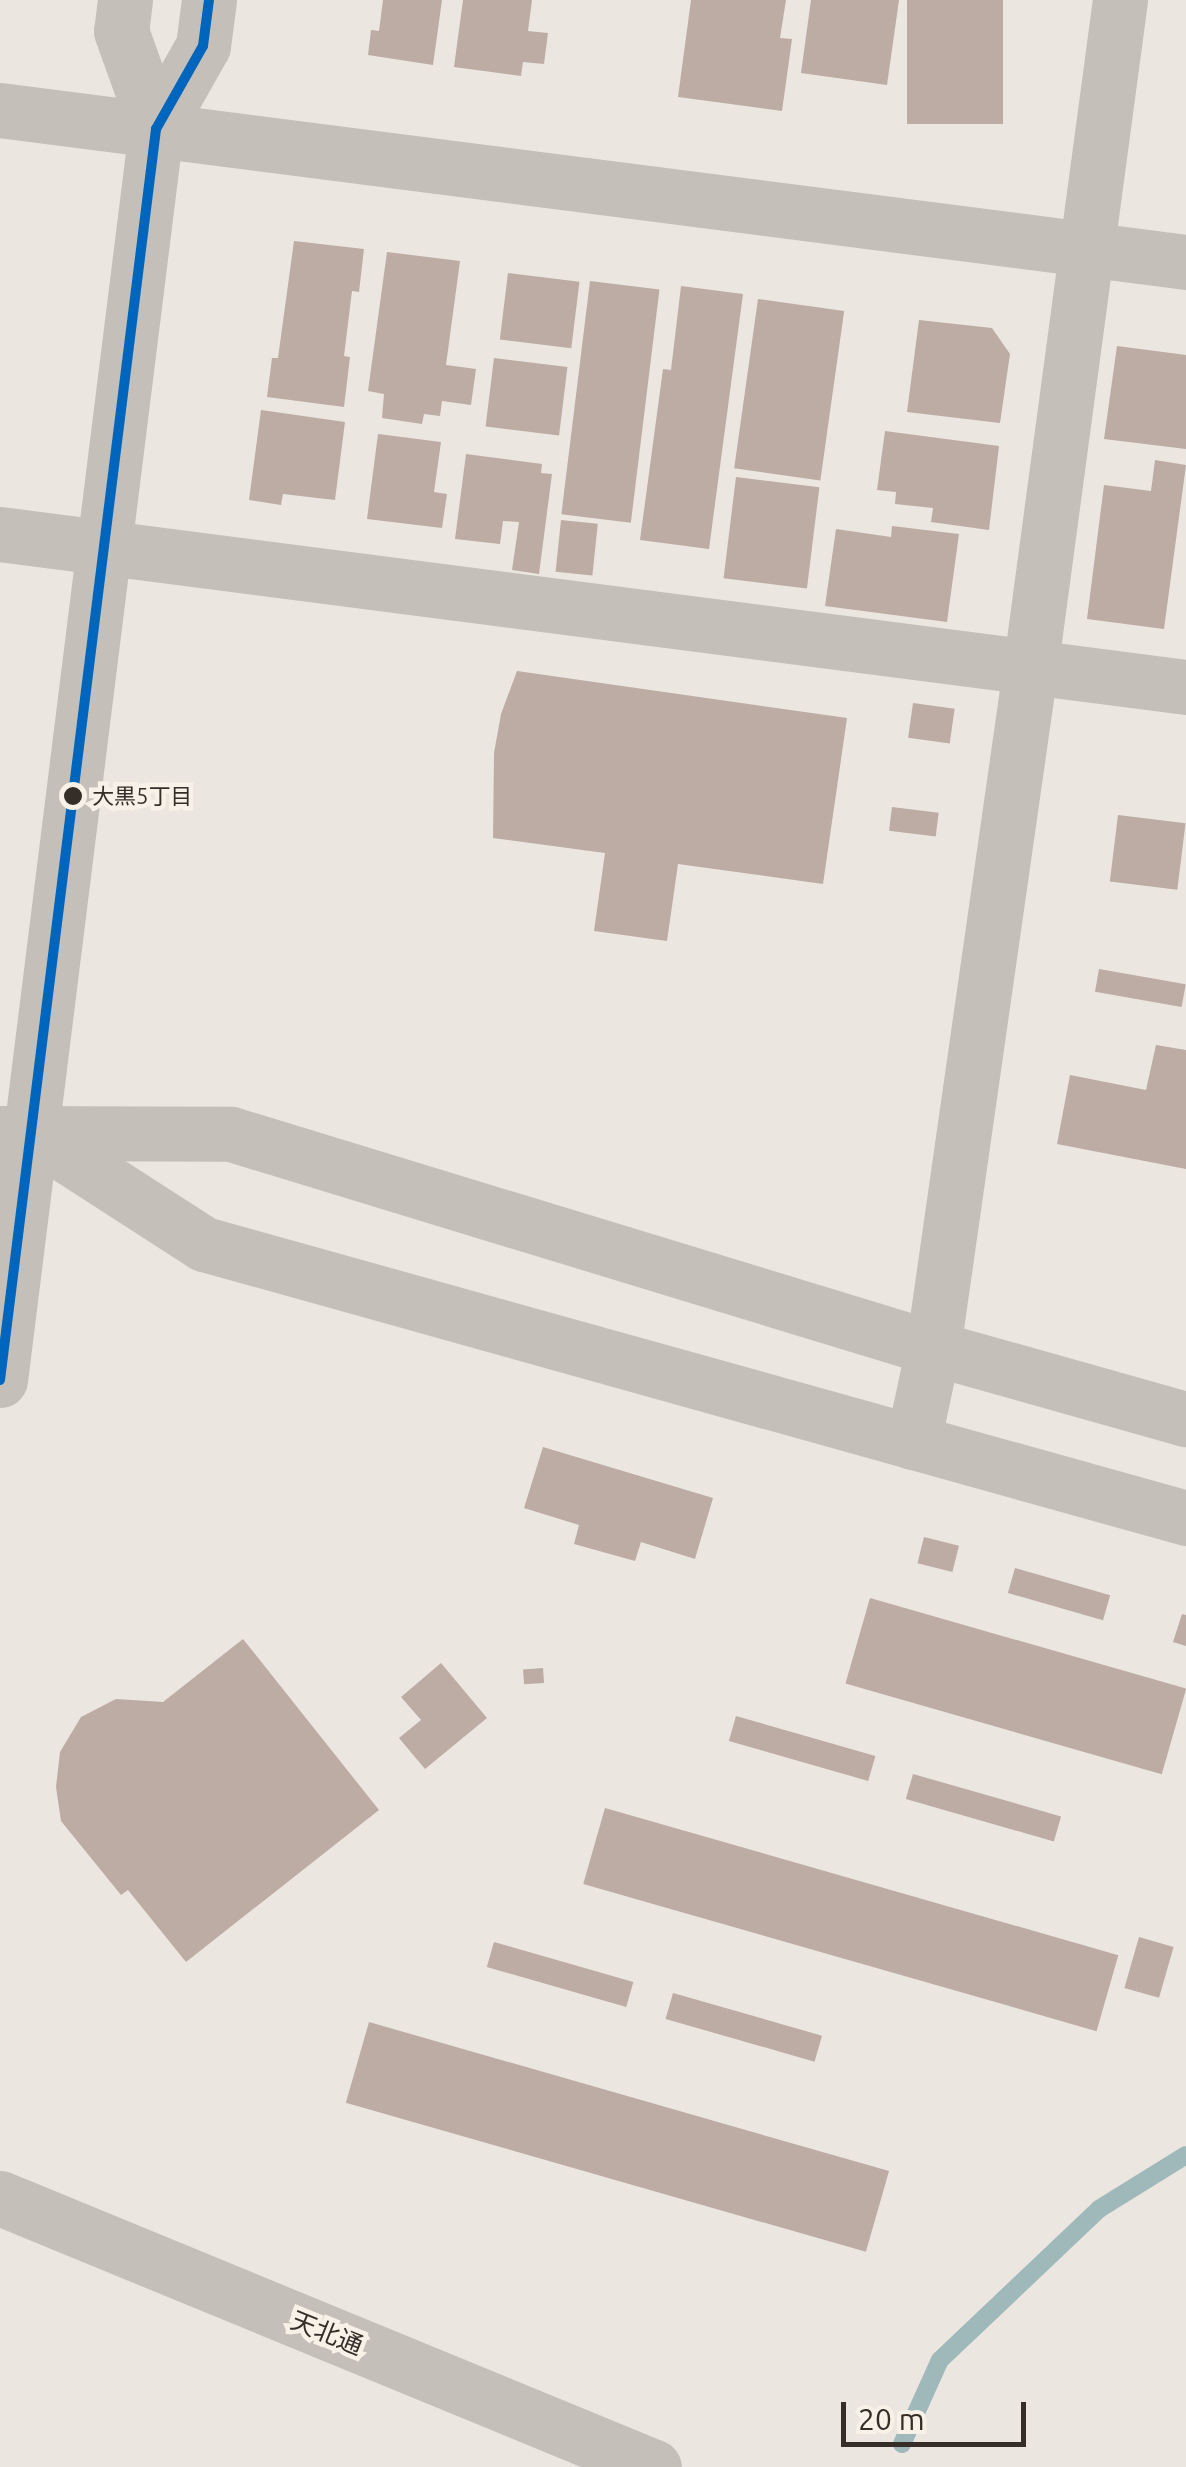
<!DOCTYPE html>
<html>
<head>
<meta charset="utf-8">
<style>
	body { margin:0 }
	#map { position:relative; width:1186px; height:2467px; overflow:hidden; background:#ebe6e0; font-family:Ubuntu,"Noto Sans JP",sans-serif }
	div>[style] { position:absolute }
	.stream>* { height:18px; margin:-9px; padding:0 9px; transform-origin:9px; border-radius:9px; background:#9fb8ba }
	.building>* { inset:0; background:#bdaca4; transform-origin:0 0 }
	.minor>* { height:55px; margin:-27.5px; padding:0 27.5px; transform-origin:27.5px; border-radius:27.5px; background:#c4bfb9 }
	.bus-1>* { height:10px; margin:-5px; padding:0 5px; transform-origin:5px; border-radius:5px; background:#0065bd }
	.dots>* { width:28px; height:28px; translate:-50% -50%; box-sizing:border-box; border:5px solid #f7f1e8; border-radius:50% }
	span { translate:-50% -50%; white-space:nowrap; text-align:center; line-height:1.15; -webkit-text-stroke:9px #f7f1e8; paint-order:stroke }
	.bus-label { font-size:22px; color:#342d28 }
	.left { translate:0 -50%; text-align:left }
	.street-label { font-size:25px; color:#342d28 }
	.scale { position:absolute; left:841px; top:2402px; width:185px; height:45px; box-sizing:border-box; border:5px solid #342d28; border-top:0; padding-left:12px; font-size:30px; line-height:35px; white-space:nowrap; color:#342d28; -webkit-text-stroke:8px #f7f1e8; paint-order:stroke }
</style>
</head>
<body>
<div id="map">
	<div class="stream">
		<i style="left:902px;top:2444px;width:92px;rotate:-65.7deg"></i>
		<i style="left:940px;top:2360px;width:219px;rotate:-43.5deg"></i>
		<i style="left:1099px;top:2209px;width:102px;rotate:-31.8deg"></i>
	</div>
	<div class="building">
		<i style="clip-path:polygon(383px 0,442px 0,433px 65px,368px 55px,371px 30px,379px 31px)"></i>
		<i style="clip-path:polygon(463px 0,532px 0,528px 31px,548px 33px,544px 64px,523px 62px,521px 76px,454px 67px)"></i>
		<i style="clip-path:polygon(691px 0,786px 0,780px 38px,792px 39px,782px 111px,678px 97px)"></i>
		<i style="clip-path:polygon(811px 0,899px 0,887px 85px,801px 73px)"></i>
		<i style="left:907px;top:0;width:96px;height:124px"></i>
		<i style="clip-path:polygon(294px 241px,364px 249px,359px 292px,352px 291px,344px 356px,350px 357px,344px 407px,267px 397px,272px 358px,278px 358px)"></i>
		<i style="clip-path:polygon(387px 252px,460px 261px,446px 365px,476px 369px,471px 405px,442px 401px,440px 416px,424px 414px,422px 424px,382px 418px,384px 394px,368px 391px)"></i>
		<i style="left:508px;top:273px;width:72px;height:67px;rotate:7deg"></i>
		<i style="left:590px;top:281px;width:70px;height:235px;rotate:7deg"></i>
		<i style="clip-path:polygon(681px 286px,743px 294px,709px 549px,640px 540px,663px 369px,671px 370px)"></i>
		<i style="left:758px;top:299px;width:87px;height:171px;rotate:8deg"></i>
		<i style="clip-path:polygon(919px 320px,992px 328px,1010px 354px,1000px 423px,907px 412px)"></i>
		<i style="clip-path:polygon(1117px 346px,1186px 355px,1186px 449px,1104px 439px)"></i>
		<i style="left:494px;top:358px;width:74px;height:69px;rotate:7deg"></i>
		<i style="clip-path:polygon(261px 410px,345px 422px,335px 500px,283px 494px,281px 505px,249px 500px)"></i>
		<i style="clip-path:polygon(885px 431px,999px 446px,989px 530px,931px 522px,933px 508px,895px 504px,896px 492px,877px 490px)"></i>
		<i style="clip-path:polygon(378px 434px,441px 442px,434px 492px,447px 494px,442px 528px,367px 519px)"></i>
		<i style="clip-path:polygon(466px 454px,542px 464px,541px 473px,552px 474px,539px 574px,512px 570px,519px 522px,503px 521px,500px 544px,455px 539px)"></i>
		<i style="clip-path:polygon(1155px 460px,1186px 465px,1164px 629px,1087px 619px,1104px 485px,1151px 491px)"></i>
		<i style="left:736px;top:477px;width:84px;height:102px;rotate:7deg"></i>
		<i style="left:561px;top:520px;width:37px;height:52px;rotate:6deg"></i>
		<i style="clip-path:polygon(892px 526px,959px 534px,947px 622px,825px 606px,836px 529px,891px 537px)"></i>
		<i style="clip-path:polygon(517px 671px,847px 718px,823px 884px,678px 864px,667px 941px,594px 931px,605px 853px,493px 838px,494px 753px,501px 714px)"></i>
		<i style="left:913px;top:703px;width:42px;height:35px;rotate:8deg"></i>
		<i style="left:892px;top:807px;width:47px;height:24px;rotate:7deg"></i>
		<i style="left:1118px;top:815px;width:68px;height:67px;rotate:7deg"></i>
		<i style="left:1099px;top:969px;width:88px;height:23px;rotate:10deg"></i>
		<i style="clip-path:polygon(1156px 1045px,1186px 1050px,1186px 1169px,1057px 1144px,1070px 1075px,1146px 1090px)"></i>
		<i style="clip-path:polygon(543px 1447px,713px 1498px,695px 1559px,641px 1542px,635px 1561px,574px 1544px,579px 1525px,524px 1508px)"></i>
		<i style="left:924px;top:1537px;width:36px;height:27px;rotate:14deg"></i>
		<i style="left:1015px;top:1568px;width:99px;height:26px;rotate:16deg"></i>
		<i style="left:870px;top:1598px;width:329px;height:89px;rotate:16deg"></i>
		<i style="clip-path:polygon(1182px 1614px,1186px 1615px,1186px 1646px,1173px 1642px)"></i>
		<i style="clip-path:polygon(243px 1639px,379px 1810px,186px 1962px,128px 1890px,121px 1895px,61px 1821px,56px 1787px,60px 1752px,81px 1717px,116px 1699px,163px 1702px)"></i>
		<i style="clip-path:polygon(441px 1663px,487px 1718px,425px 1769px,399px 1738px,421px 1720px,401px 1697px)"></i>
		<i style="left:543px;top:1668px;width:15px;height:20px;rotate:86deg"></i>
		<i style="left:736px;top:1716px;width:145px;height:26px;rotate:16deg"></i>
		<i style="left:913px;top:1774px;width:154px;height:26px;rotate:16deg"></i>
		<i style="left:605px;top:1808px;width:534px;height:79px;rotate:16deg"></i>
		<i style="left:1139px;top:1937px;width:36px;height:53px;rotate:16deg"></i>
		<i style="left:494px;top:1942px;width:145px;height:26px;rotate:16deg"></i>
		<i style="left:673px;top:1993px;width:155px;height:27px;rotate:16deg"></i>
		<i style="left:369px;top:2022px;width:541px;height:84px;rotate:16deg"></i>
	</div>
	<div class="minor">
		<i style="left:125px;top:0;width:31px;rotate:97deg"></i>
		<i style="left:121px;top:31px;width:104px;rotate:70.3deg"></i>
		<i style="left:0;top:110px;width:1196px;rotate:7.3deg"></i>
		<i style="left:0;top:534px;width:1196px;rotate:7.35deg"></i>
		<i style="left:30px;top:1132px;width:207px;rotate:32.8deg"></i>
		<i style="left:204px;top:1244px;width:1020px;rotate:15.59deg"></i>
		<i style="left:0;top:1133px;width:231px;rotate:0.2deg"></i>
		<i style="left:231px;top:1134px;width:734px;rotate:16.95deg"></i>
		<i style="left:933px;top:1348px;width:263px;rotate:15.7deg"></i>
		<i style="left:0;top:1380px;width:1261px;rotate:-82.89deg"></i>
		<i style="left:156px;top:129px;width:95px;rotate:-60.5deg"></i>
		<i style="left:203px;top:46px;width:46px;rotate:-82.6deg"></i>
		<i style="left:913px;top:1442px;width:96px;rotate:-78deg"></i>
		<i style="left:933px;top:1348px;width:685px;rotate:-81.86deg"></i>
		<i style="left:1030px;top:670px;width:676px;rotate:-82.35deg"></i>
		<i style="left:0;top:2198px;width:707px;rotate:22.36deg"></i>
	</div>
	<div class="bus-1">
		<i style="left:0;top:1380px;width:1261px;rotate:-82.89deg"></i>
		<i style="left:156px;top:129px;width:95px;rotate:-60.5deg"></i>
		<i style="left:203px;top:46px;width:46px;rotate:-82.6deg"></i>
	</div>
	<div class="dots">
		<i style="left:73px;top:796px;background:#342d28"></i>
	</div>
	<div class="bus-label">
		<span class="left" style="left:92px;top:796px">大黒5丁目</span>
	</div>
	<div class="street-label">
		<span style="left:327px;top:2333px;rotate:22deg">天北通</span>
	</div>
	<div class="scale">20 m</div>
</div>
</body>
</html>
